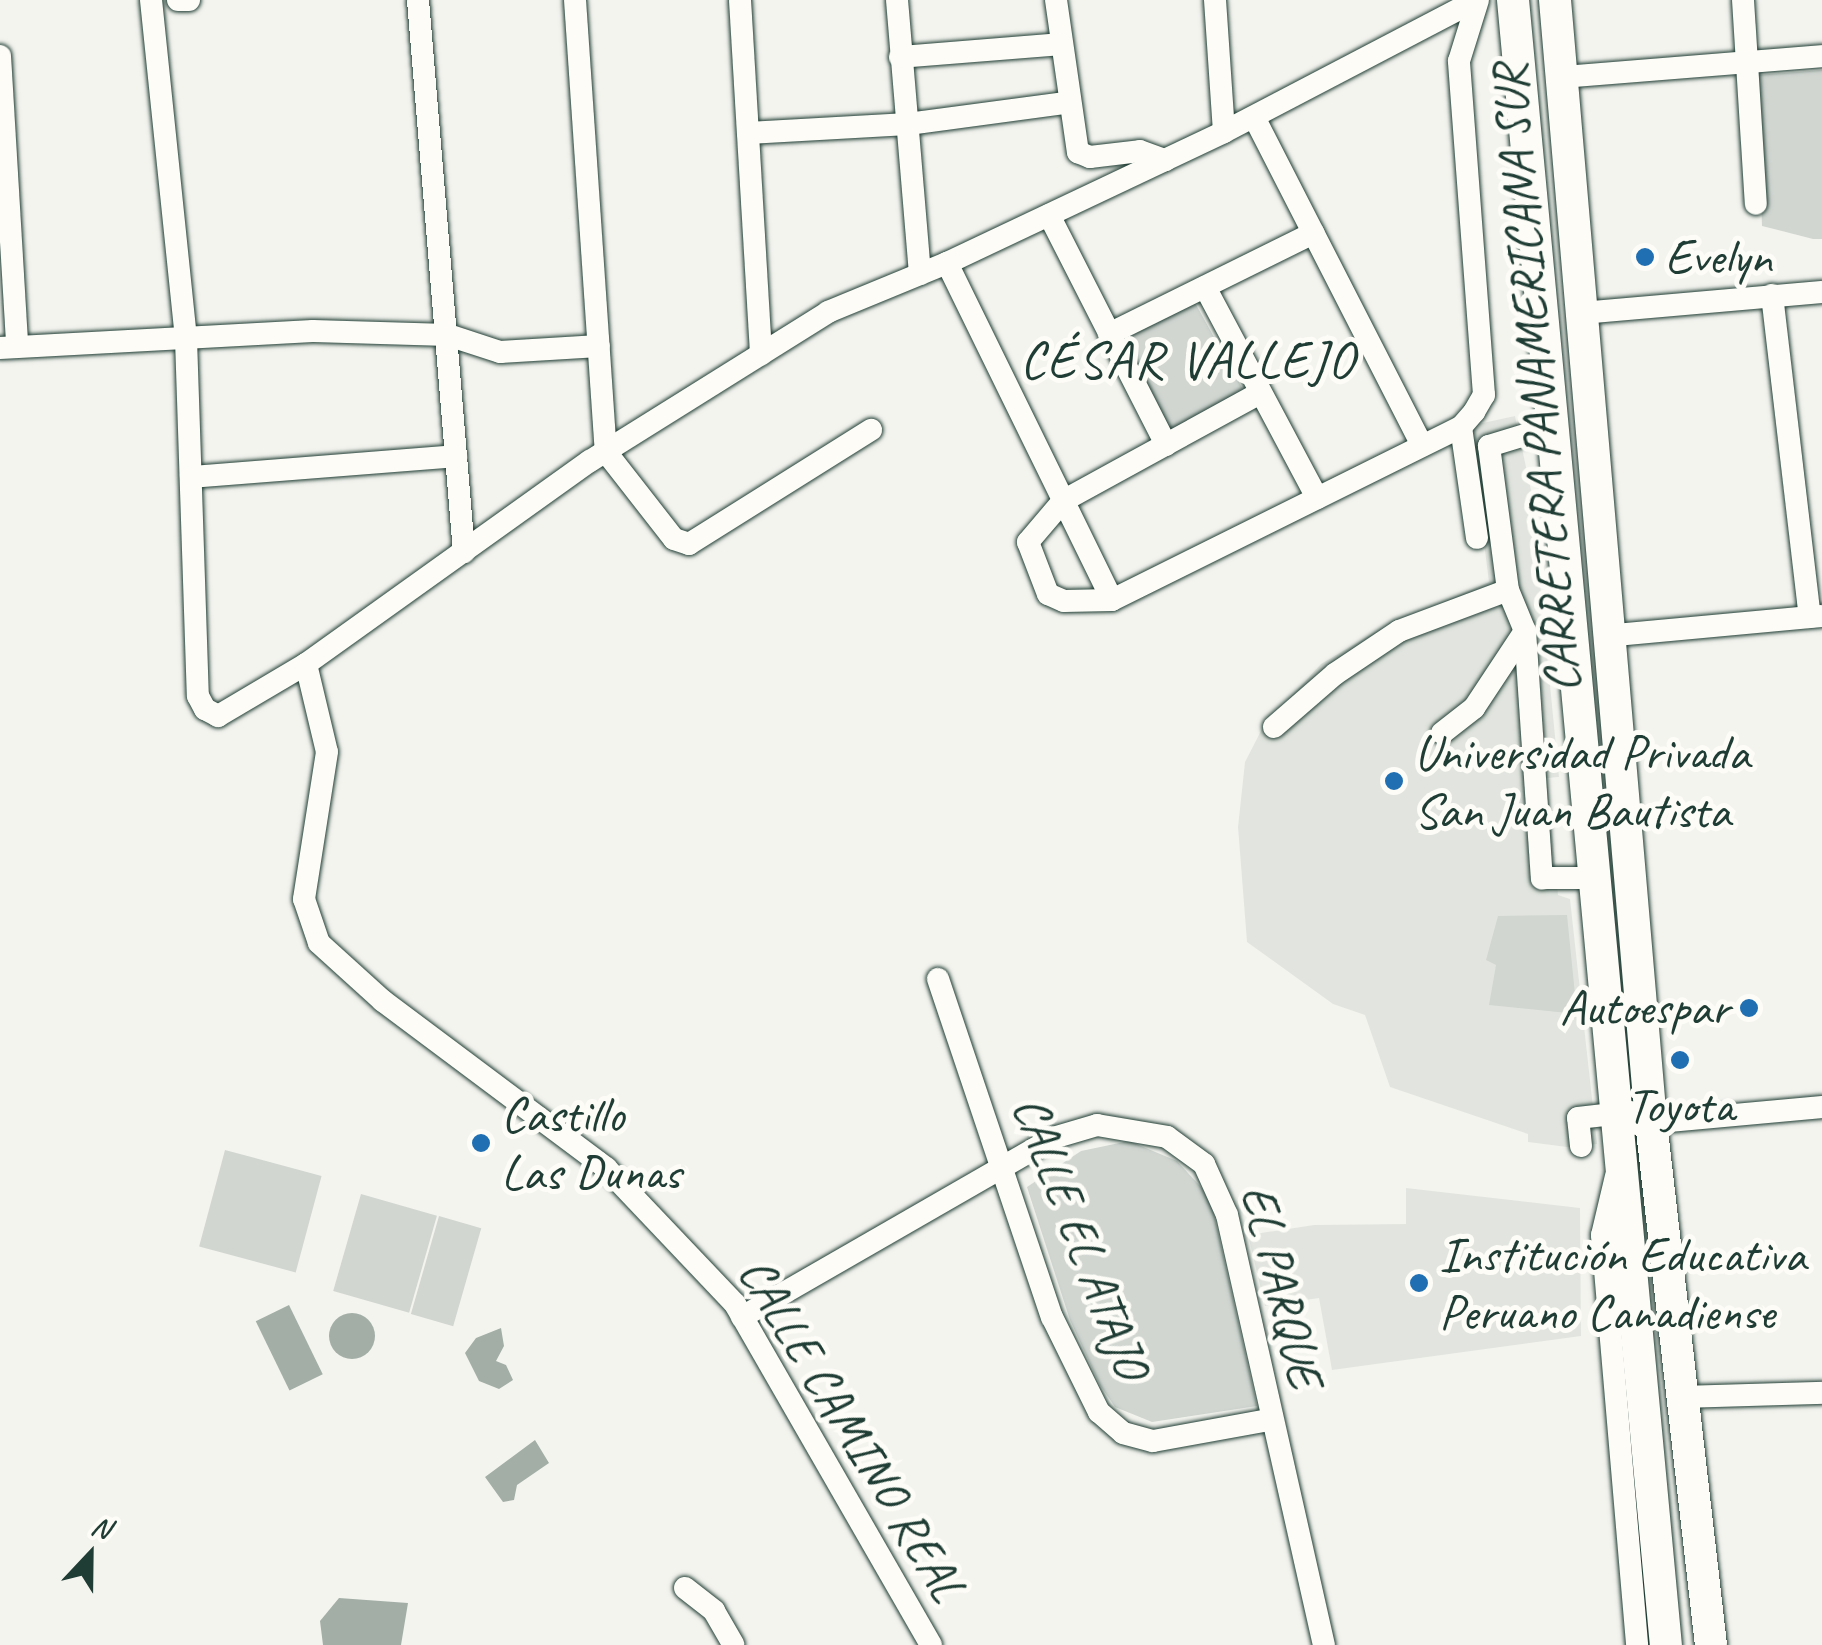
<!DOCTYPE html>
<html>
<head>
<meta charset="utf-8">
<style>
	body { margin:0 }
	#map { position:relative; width:1822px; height:1645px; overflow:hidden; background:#f4f4ef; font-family:Caveat,sans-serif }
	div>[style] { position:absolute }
	.built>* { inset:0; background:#e2e5df }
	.green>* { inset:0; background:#d1d6d1; transform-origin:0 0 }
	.water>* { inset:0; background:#a3aea7; transform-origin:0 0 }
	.round { border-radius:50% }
	.roads { filter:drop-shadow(0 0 2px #1f3d34) drop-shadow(0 0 2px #1f3d34) }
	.minor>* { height:22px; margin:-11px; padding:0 11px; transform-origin:11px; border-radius:11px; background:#fdfcf7 }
	.highway>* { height:32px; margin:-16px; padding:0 16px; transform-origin:16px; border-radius:16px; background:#fdfcf7 }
	.dots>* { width:28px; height:28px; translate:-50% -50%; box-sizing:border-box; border:5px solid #fdfcf7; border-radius:50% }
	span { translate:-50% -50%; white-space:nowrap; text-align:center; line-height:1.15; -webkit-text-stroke:10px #fdfcf7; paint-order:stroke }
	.poi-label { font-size:50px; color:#1f3d34 }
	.left { translate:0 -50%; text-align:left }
	.right { translate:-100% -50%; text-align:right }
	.street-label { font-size:50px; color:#1f3d34 }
	.neighbourhood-label { font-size:52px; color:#1f3d34; letter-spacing:2.5px }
	.north { position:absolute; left:40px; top:1505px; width:100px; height:100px; -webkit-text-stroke:8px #fdfcf7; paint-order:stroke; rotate:22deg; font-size:28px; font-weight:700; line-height:40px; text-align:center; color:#1f3d34 }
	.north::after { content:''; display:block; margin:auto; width:35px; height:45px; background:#1f3d34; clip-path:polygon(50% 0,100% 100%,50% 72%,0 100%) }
</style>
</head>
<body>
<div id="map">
	<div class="built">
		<i style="clip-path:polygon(1515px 416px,1531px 490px,1559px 777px,1547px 778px,1558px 895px,1570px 899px,1597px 1144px,1567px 1147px,1528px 1142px,1528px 1134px,1390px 1087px,1365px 1015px,1333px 1004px,1247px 942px,1238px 827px,1245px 762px,1263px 727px,1321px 664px,1377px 631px,1489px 582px,1469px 426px)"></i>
		<i style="clip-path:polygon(1406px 1188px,1580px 1208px,1581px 1336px,1332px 1370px,1319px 1298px,1265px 1306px,1248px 1235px,1314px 1225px,1406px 1224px)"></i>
	</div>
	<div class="green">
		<i style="clip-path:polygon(1822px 70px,1822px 239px,1813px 239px,1762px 226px,1757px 75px)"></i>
		<i style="left:1194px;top:301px;width:102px;height:85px;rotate:61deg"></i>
		<i style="clip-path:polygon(1567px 915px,1577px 1014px,1489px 1005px,1496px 965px,1486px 960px,1498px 916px)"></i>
		<i style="clip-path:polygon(1129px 1141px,1177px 1161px,1210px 1197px,1257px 1406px,1152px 1422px,1115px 1407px,1100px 1385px,1070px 1320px,1027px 1187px,1081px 1151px)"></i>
		<i style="left:225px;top:1150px;width:100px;height:100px;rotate:15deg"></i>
		<i style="left:361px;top:1194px;width:79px;height:101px;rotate:16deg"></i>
		<i style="left:439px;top:1216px;width:44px;height:102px;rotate:16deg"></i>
	</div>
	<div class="water">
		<i style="left:289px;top:1305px;width:77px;height:37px;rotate:64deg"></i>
		<i class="round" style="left:329px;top:1313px;width:46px;height:46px"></i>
		<i style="clip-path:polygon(501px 1328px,504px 1346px,496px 1361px,506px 1365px,513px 1380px,499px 1389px,479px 1381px,465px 1353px,476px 1338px)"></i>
		<i style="clip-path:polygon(535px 1440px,549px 1463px,517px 1485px,514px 1500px,503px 1502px,485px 1477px)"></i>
		<i style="clip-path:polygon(339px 1598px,408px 1603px,401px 1645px,323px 1645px,320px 1621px)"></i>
	</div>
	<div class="roads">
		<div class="minor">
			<i style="left:151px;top:0;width:341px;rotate:84.1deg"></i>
			<i style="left:186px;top:339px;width:357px;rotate:88.1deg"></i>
			<i style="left:198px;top:696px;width:15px;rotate:62deg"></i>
			<i style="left:205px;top:709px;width:15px;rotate:28deg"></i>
			<i style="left:218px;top:716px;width:102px;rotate:-30.6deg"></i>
			<i style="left:306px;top:664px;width:349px;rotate:-35.6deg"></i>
			<i style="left:590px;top:461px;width:281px;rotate:-32deg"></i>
			<i style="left:828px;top:312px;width:129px;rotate:-22.4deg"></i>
			<i style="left:947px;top:263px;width:306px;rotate:-25.3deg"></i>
			<i style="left:1224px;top:132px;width:284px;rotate:-27.6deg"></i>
			<i style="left:178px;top:0;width:11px"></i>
			<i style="left:418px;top:0;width:554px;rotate:85.24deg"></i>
			<i style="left:575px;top:0;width:453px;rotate:86.1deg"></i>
			<i style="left:606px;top:452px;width:110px;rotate:52deg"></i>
			<i style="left:674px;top:539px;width:16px;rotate:18deg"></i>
			<i style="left:689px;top:544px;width:215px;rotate:-32.1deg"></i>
			<i style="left:740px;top:0;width:355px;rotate:86.6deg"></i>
			<i style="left:897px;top:0;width:275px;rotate:85.2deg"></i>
			<i style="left:1056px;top:0;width:154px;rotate:81.8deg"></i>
			<i style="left:1078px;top:152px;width:13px;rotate:23deg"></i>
			<i style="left:1090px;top:157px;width:50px;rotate:-6.8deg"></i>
			<i style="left:1140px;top:151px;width:27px;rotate:20deg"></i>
			<i style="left:1215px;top:0;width:132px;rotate:86.1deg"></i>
			<i style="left:1743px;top:0;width:204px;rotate:86.4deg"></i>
			<i style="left:0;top:56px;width:290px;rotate:86.6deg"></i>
			<i style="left:900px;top:57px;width:161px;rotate:-4.6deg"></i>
			<i style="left:1563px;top:77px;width:260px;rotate:-4.6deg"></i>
			<i style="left:1254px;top:117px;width:369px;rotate:62.9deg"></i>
			<i style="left:748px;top:133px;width:160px;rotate:-3.2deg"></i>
			<i style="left:908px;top:124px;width:159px;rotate:-7.6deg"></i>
			<i style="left:1049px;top:215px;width:258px;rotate:63deg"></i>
			<i style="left:947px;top:263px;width:375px;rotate:63.9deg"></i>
			<i style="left:1205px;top:287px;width:239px;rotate:62deg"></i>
			<i style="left:1772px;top:295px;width:324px;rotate:83.3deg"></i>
			<i style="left:1581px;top:313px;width:242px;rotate:-5deg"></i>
			<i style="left:1109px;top:334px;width:228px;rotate:-26.3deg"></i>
			<i style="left:0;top:348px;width:313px;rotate:-3.1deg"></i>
			<i style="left:313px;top:331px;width:135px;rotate:1.7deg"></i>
			<i style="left:448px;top:335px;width:55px;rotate:18.1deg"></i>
			<i style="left:500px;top:352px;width:99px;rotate:-3.5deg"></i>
			<i style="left:1260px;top:393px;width:225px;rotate:151.3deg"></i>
			<i style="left:1063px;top:501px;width:54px;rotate:130.5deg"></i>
			<i style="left:1028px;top:542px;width:56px;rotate:69deg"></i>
			<i style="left:1048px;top:594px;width:17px;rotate:24deg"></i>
			<i style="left:1064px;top:601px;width:48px;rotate:-1.2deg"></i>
			<i style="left:1112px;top:600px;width:390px;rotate:-26.4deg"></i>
			<i style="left:1461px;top:427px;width:20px;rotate:-49deg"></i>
			<i style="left:1474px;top:412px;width:20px;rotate:-60deg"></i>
			<i style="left:1484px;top:395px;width:335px;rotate:-94.3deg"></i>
			<i style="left:1459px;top:61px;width:64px;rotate:-72.7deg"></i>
			<i style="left:1461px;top:427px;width:112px;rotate:81.8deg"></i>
			<i style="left:1551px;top:427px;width:65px;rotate:163deg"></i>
			<i style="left:1489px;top:446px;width:145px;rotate:82.5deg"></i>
			<i style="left:1508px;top:590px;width:44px;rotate:67.5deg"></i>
			<i style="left:1525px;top:631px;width:248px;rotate:86.1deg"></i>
			<i style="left:1542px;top:878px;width:53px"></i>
			<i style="left:191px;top:477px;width:266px;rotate:-4.5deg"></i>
			<i style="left:1605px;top:636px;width:217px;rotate:-5.3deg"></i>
			<i style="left:306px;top:664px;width:90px;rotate:76.6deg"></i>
			<i style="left:327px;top:752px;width:149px;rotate:98.9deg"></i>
			<i style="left:304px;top:899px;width:46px;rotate:71.2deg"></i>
			<i style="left:319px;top:943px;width:86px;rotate:42.2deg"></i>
			<i style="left:383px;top:1001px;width:279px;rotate:36.8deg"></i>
			<i style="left:606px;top:1168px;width:187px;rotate:46.5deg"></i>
			<i style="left:735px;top:1304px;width:393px;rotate:60.1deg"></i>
			<i style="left:1274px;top:727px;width:81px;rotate:-41deg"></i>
			<i style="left:1335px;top:674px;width:77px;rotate:-33.9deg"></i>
			<i style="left:1399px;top:631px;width:116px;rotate:-20.6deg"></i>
			<i style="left:1442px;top:733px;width:41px;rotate:-38deg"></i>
			<i style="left:1474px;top:708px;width:92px;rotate:-56.5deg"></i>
			<i style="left:938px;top:979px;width:357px;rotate:71.4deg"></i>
			<i style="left:1052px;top:1317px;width:106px;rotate:63.7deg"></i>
			<i style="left:1099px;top:1412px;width:32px;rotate:41deg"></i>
			<i style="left:1123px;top:1433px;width:31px;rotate:15deg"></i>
			<i style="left:1153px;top:1441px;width:117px;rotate:-10.3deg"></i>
			<i style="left:1636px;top:1124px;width:187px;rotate:-5.2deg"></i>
			<i style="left:1581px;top:1146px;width:28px;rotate:-96deg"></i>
			<i style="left:1578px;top:1118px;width:53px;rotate:-6.5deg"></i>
			<i style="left:1616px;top:1176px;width:61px;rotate:103.3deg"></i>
			<i style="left:1602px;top:1235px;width:411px;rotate:85.1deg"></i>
			<i style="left:742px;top:1317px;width:359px;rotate:-29.9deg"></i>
			<i style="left:1053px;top:1138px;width:46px;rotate:-16.5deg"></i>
			<i style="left:1097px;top:1125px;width:71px;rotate:9.7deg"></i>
			<i style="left:1167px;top:1137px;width:46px;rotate:36.1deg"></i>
			<i style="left:1204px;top:1164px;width:56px;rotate:65.7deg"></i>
			<i style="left:1227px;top:1215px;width:441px;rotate:77.3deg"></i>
			<i style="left:1684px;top:1397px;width:138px;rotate:-1.7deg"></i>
			<i style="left:685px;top:1588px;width:37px;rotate:38deg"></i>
			<i style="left:714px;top:1611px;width:39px;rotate:60deg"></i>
		</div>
		<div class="highway">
			<i style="left:1513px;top:0;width:1652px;rotate:84.69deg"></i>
			<i style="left:1555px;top:0;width:1126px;rotate:85.11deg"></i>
			<i style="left:1651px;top:1122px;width:526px;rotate:83.46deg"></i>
		</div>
	</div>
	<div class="dots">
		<i style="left:1645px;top:257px;background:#1f6fb2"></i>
		<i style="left:1394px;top:781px;background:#1f6fb2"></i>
		<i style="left:1749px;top:1008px;background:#1f6fb2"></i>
		<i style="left:1680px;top:1060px;background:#1f6fb2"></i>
		<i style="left:481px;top:1143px;background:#1f6fb2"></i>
		<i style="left:1419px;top:1283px;background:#1f6fb2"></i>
	</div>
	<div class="poi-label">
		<span class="left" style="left:1665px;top:257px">Evelyn</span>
		<span class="left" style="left:1414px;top:781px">Universidad Privada<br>San Juan Bautista</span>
		<span class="right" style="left:1729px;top:1008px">Autoespar</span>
		<span style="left:1680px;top:1106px">Toyota</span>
		<span class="left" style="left:501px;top:1143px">Castillo<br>Las Dunas</span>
		<span class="left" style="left:1439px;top:1283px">Institución Educativa<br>Peruano Canadiense</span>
	</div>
	<div class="street-label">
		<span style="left:1536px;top:379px;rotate:-95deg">CARRETERA PANAMERICANA SUR</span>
		<span style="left:1081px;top:1237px;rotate:69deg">CALLE EL ATAJO</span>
		<span style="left:1282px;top:1286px;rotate:76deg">EL PARQUE</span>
		<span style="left:852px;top:1429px;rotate:59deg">CALLE CAMINO REAL</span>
	</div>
	<div class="neighbourhood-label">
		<span style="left:1188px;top:361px">CÉSAR VALLEJO</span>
	</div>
	<div class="north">N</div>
</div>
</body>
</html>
